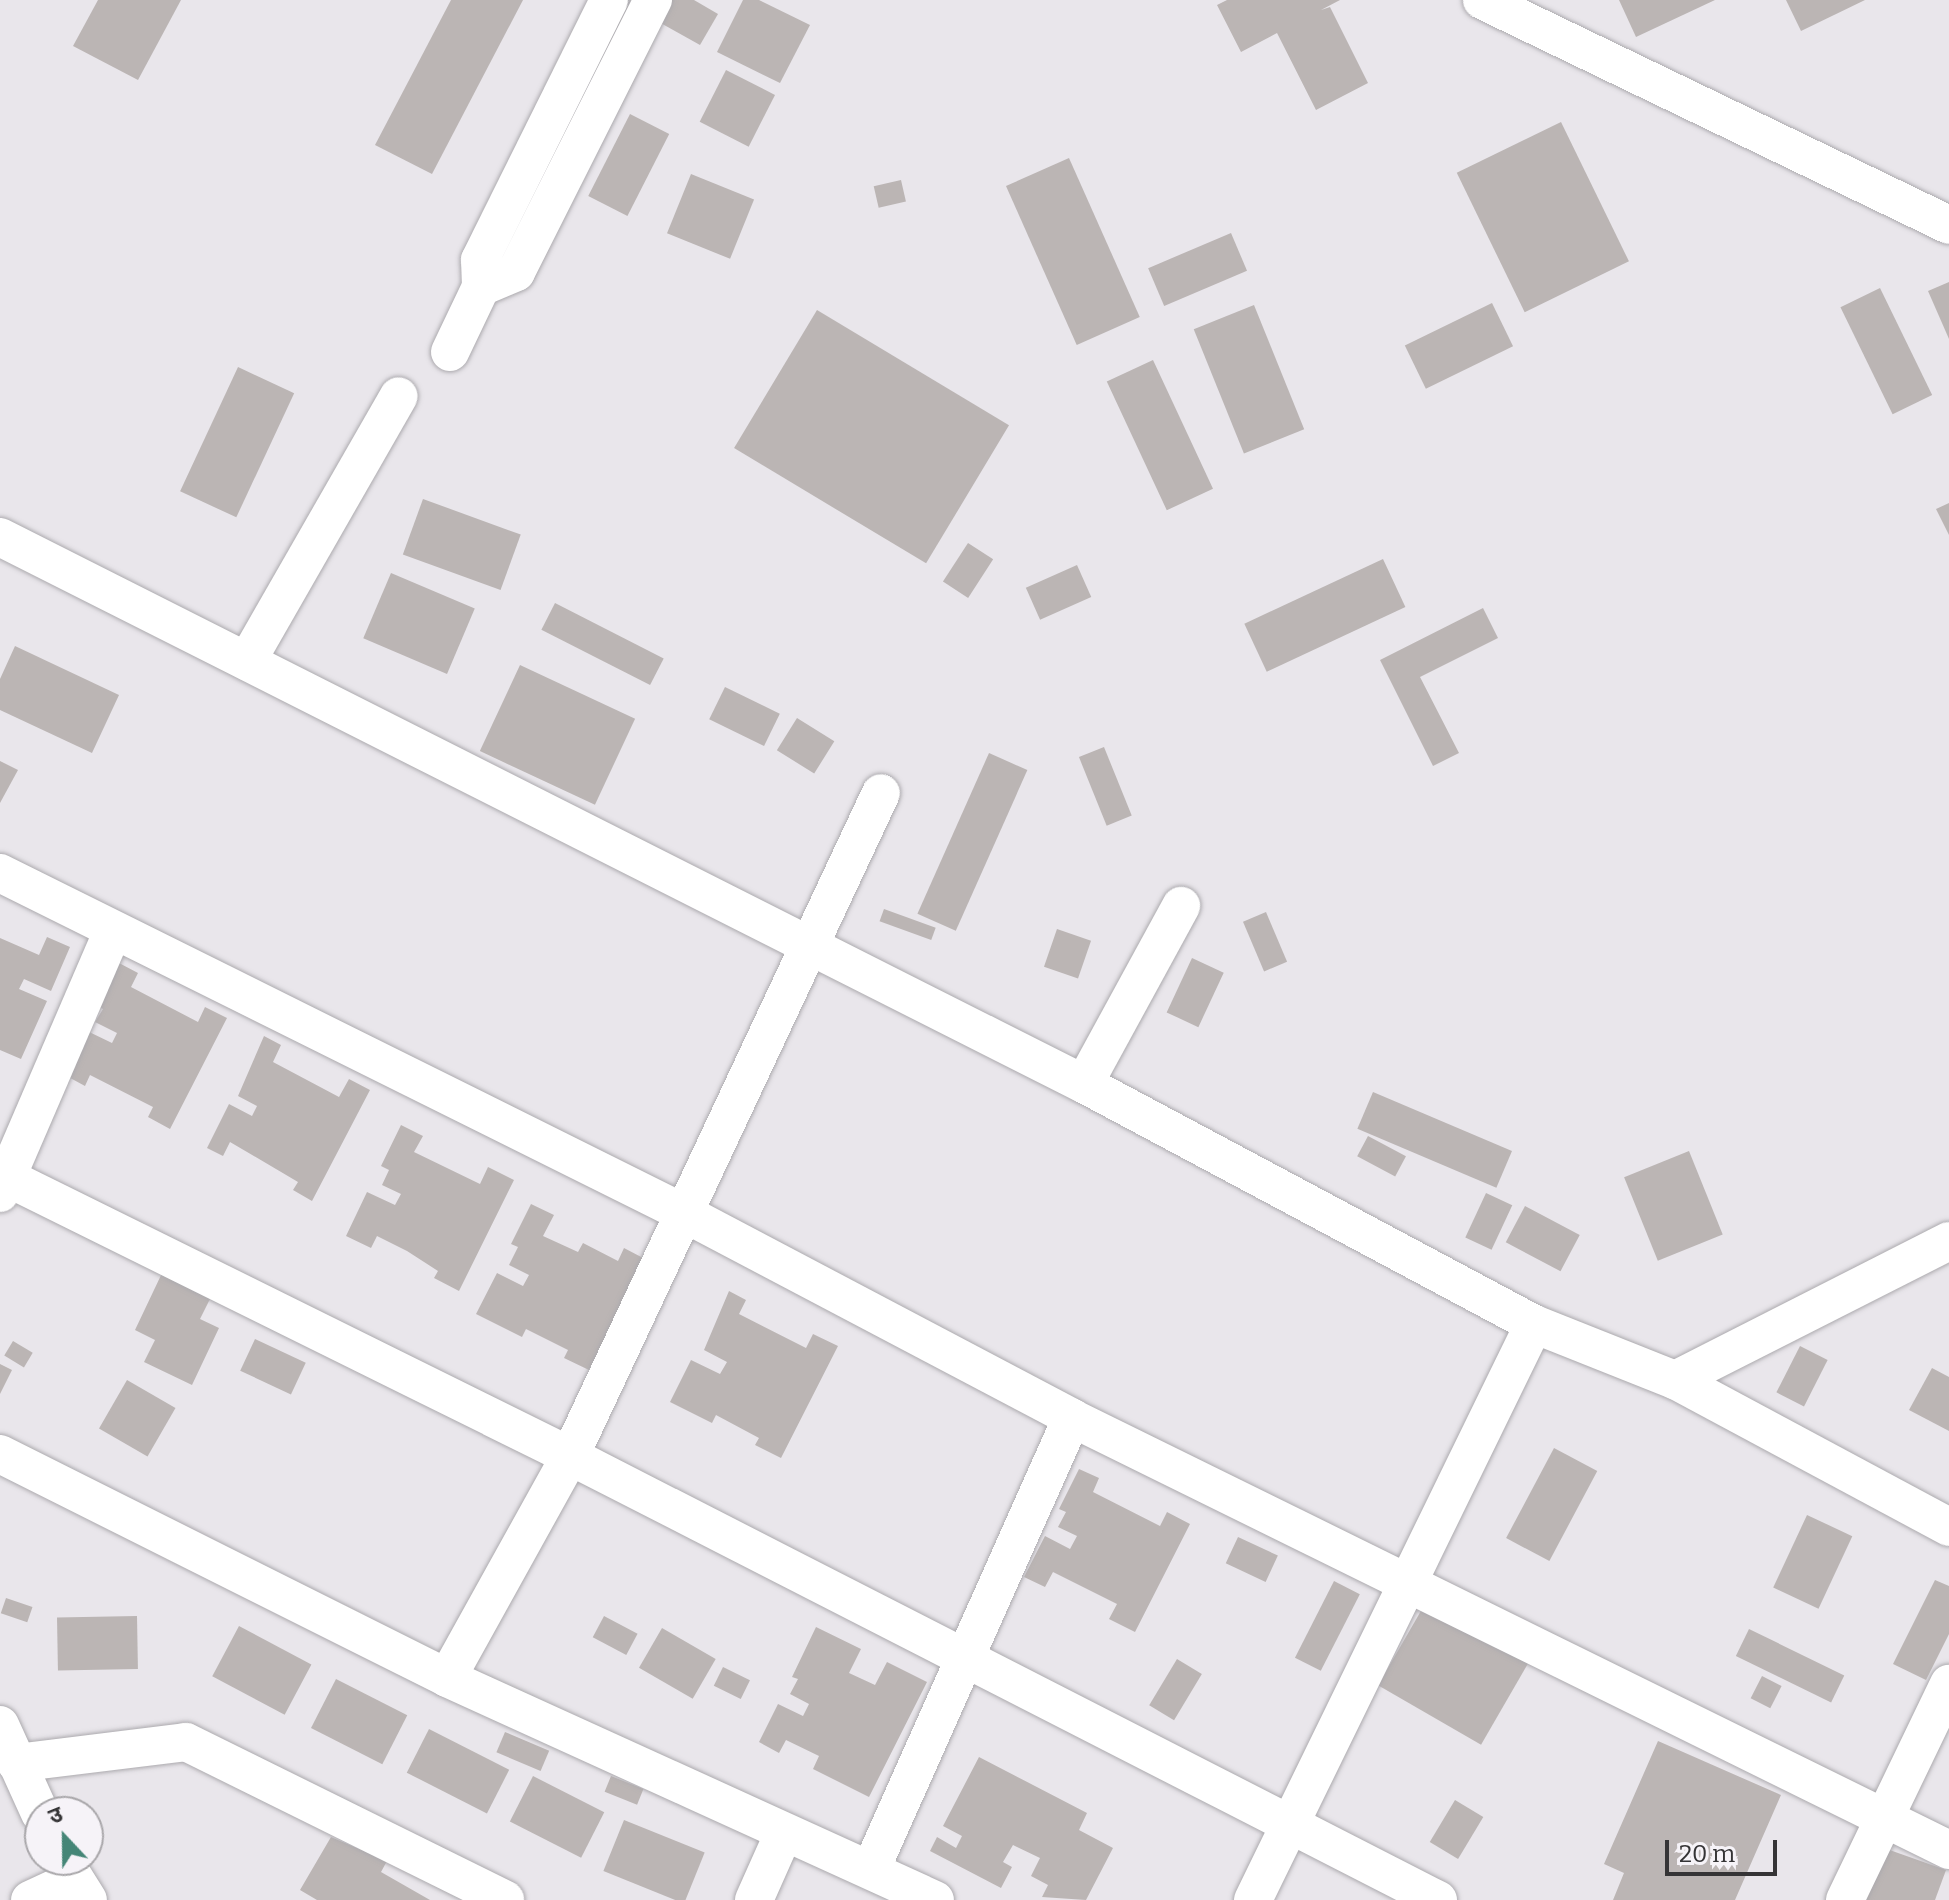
<!DOCTYPE html>
<html>
<head>
<meta charset="utf-8">
<style>
	body { margin:0 }
	#map { position:relative; width:1949px; height:1900px; overflow:hidden; background:#e9e6eb; font-family:Bitter,"Noto Sans Devanagari",serif }
	div>[style] { position:absolute }
	.building>* { inset:0; background:#bbb5b4; transform-origin:0 0 }
	.roads { filter:drop-shadow(0 0 2px #acaaae) drop-shadow(0 0 2px #acaaae) }
	.minor>* { height:38px; margin:-19px; padding:0 19px; transform-origin:19px; border-radius:19px; background:#fff }
	span { translate:-50% -50%; white-space:nowrap; text-align:center; line-height:1.15; -webkit-text-stroke:6px #f6f3f8; paint-order:stroke }
	.north { position:absolute; left:24px; top:1796px; width:80px; height:80px; box-sizing:border-box; background:#f6f3f8; border:2px solid #a9a7aa; border-radius:50%; rotate:338deg; font-size:22px; font-weight:700; line-height:32px; text-align:center; color:#353436 }
	.north::after { content:''; display:block; margin:auto; width:28px; height:36px; background:#458677; clip-path:polygon(50% 0,100% 100%,50% 72%,0 100%) }
	.scale { position:absolute; left:1665px; top:1840px; width:112px; height:36px; box-sizing:border-box; border:4px solid #353436; border-top:0; padding-left:10px; font-size:24px; line-height:28px; white-space:nowrap; color:#353436; -webkit-text-stroke:6px #f6f3f8; paint-order:stroke }
</style>
</head>
<body>
<div id="map">
	<div class="building">
		<i style="clip-path:polygon(98px 0,181px 0,138px 80px,73px 46px)"></i>
		<i style="clip-path:polygon(451px 0,523px 0,432px 174px,375px 145px)"></i>
		<i style="clip-path:polygon(669px 0,694px 0,718px 14px,700px 45px,657px 21px)"></i>
		<i style="clip-path:polygon(743px 0,759px 0,810px 25px,780px 83px,717px 52px)"></i>
		<i style="clip-path:polygon(1227px 0,1340px 0,1321px 10px,1330px 7px,1368px 83px,1316px 110px,1277px 33px,1241px 52px,1217px 5px)"></i>
		<i style="clip-path:polygon(1619px 0,1715px 0,1636px 37px)"></i>
		<i style="clip-path:polygon(1786px 0,1865px 0,1801px 31px)"></i>
		<i style="left:726px;top:70px;width:55px;height:58px;rotate:27deg"></i>
		<i style="left:630px;top:114px;width:44px;height:92px;rotate:27deg"></i>
		<i style="left:1561px;top:122px;width:155px;height:116px;rotate:64deg"></i>
		<i style="left:1069px;top:158px;width:174px;height:69px;rotate:66deg"></i>
		<i style="left:691px;top:174px;width:68px;height:64px;rotate:22deg"></i>
		<i style="left:901px;top:180px;width:22px;height:28px;rotate:77deg"></i>
		<i style="left:1231px;top:233px;width:41px;height:90px;rotate:67deg"></i>
		<i style="clip-path:polygon(1949px 282px,1949px 339px,1928px 291px)"></i>
		<i style="left:1880px;top:288px;width:119px;height:44px;rotate:64deg"></i>
		<i style="left:1492px;top:303px;width:48px;height:97px;rotate:64deg"></i>
		<i style="left:1254px;top:305px;width:134px;height:65px;rotate:68deg"></i>
		<i style="left:817px;top:310px;width:224px;height:161px;rotate:31deg"></i>
		<i style="left:1153px;top:360px;width:142px;height:51px;rotate:65deg"></i>
		<i style="left:238px;top:367px;width:62px;height:137px;rotate:25deg"></i>
		<i style="left:423px;top:499px;width:104px;height:59px;rotate:20deg"></i>
		<i style="clip-path:polygon(1949px 503px,1949px 535px,1936px 509px)"></i>
		<i style="left:968px;top:543px;width:30px;height:46px;rotate:33deg"></i>
		<i style="left:1383px;top:559px;width:53px;height:153px;rotate:65deg"></i>
		<i style="left:1077px;top:565px;width:35px;height:56px;rotate:66deg"></i>
		<i style="left:391px;top:573px;width:91px;height:71px;rotate:23deg"></i>
		<i style="left:555px;top:603px;width:122px;height:30px;rotate:27deg"></i>
		<i style="clip-path:polygon(1483px 608px,1498px 638px,1420px 677px,1459px 753px,1433px 766px,1380px 660px)"></i>
		<i style="clip-path:polygon(15px 646px,119px 695px,92px 753px,0 710px,0 679px)"></i>
		<i style="left:520px;top:665px;width:127px;height:95px;rotate:25deg"></i>
		<i style="left:725px;top:687px;width:61px;height:36px;rotate:26deg"></i>
		<i style="left:797px;top:718px;width:44px;height:38px;rotate:32deg"></i>
		<i style="left:1104px;top:747px;width:74px;height:27px;rotate:68deg"></i>
		<i style="left:989px;top:753px;width:42px;height:176px;rotate:24deg"></i>
		<i style="clip-path:polygon(0 761px,18px 770px,0 803px)"></i>
		<i style="left:884px;top:909px;width:55px;height:13px;rotate:20deg"></i>
		<i style="left:1266px;top:912px;width:54px;height:25px;rotate:67deg"></i>
		<i style="left:1057px;top:929px;width:36px;height:40px;rotate:19deg"></i>
		<i style="clip-path:polygon(47px 937px,70px 947px,51px 991px,24px 979px,19px 989px,47px 1001px,21px 1059px,0 1050px,0 938px,39px 955px)"></i>
		<i style="left:1192px;top:958px;width:35px;height:60px;rotate:25deg"></i>
		<i style="clip-path:polygon(119px 963px,138px 973px,131px 987px,198px 1022px,205px 1007px,227px 1018px,170px 1129px,148px 1117px,153px 1107px,90px 1075px,85px 1086px,61px 1073px,83px 1029px,112px 1043px,117px 1033px,95px 1022px,103px 1009px,97px 1006px)"></i>
		<i style="clip-path:polygon(264px 1036px,281px 1045px,273px 1062px,339px 1097px,349px 1079px,370px 1090px,312px 1201px,293px 1190px,298px 1182px,230px 1142px,223px 1156px,207px 1148px,229px 1104px,252px 1116px,257px 1106px,238px 1096px)"></i>
		<i style="left:1373px;top:1092px;width:151px;height:40px;rotate:23deg"></i>
		<i style="clip-path:polygon(401px 1125px,423px 1136px,414px 1152px,480px 1184px,488px 1167px,514px 1180px,459px 1291px,434px 1278px,438px 1271px,407px 1251px,377px 1236px,371px 1248px,346px 1236px,367px 1192px,395px 1205px,401px 1194px,382px 1185px,389px 1170px,381px 1166px)"></i>
		<i style="left:1368px;top:1136px;width:43px;height:23px;rotate:28deg"></i>
		<i style="left:1689px;top:1151px;width:90px;height:70px;rotate:68deg"></i>
		<i style="left:1486px;top:1193px;width:29px;height:49px;rotate:25deg"></i>
		<i style="clip-path:polygon(531px 1204px,554px 1215px,543px 1236px,578px 1252px,583px 1243px,618px 1261px,624px 1248px,645px 1259px,589px 1370px,564px 1358px,568px 1350px,526px 1329px,522px 1337px,476px 1314px,497px 1273px,523px 1286px,529px 1275px,509px 1265px,518px 1247px,511px 1244px)"></i>
		<i style="left:1525px;top:1206px;width:62px;height:41px;rotate:28deg"></i>
		<i style="clip-path:polygon(163px 1271px,212px 1295px,200px 1319px,219px 1328px,192px 1385px,144px 1362px,155px 1340px,135px 1330px)"></i>
		<i style="clip-path:polygon(729px 1291px,746px 1300px,739px 1314px,806px 1348px,813px 1334px,838px 1346px,781px 1458px,755px 1445px,759px 1438px,716px 1415px,712px 1423px,670px 1402px,691px 1360px,720px 1374px,727px 1362px,704px 1350px)"></i>
		<i style="left:255px;top:1339px;width:56px;height:35px;rotate:25deg"></i>
		<i style="left:13px;top:1341px;width:23px;height:17px;rotate:31deg"></i>
		<i style="left:1800px;top:1346px;width:31px;height:52px;rotate:27deg"></i>
		<i style="clip-path:polygon(0 1364px,12px 1370px,0 1394px)"></i>
		<i style="clip-path:polygon(1932px 1368px,1949px 1377px,1949px 1431px,1909px 1410px)"></i>
		<i style="left:127px;top:1380px;width:56px;height:56px;rotate:30deg"></i>
		<i style="left:1554px;top:1448px;width:49px;height:102px;rotate:28deg"></i>
		<i style="clip-path:polygon(1079px 1469px,1099px 1478px,1093px 1492px,1160px 1526px,1167px 1512px,1190px 1524px,1135px 1632px,1109px 1619px,1117px 1604px,1053px 1572px,1045px 1587px,1024px 1577px,1045px 1536px,1070px 1549px,1077px 1536px,1058px 1527px,1066px 1512px,1059px 1509px)"></i>
		<i style="left:1807px;top:1515px;width:50px;height:80px;rotate:25deg"></i>
		<i style="left:1238px;top:1537px;width:44px;height:29px;rotate:25deg"></i>
		<i style="clip-path:polygon(1935px 1580px,1949px 1586px,1949px 1634px,1926px 1680px,1893px 1664px)"></i>
		<i style="left:1334px;top:1581px;width:29px;height:86px;rotate:27deg"></i>
		<i style="left:1429px;top:1597px;width:119px;height:102px;rotate:30deg"></i>
		<i style="left:6px;top:1598px;width:28px;height:16px;rotate:19deg"></i>
		<i style="left:137px;top:1616px;width:53px;height:80px;rotate:89deg"></i>
		<i style="left:604px;top:1616px;width:38px;height:24px;rotate:28deg"></i>
		<i style="left:239px;top:1626px;width:82px;height:57px;rotate:28deg"></i>
		<i style="clip-path:polygon(816px 1627px,861px 1649px,849px 1673px,875px 1685px,887px 1662px,927px 1682px,869px 1797px,813px 1769px,819px 1756px,786px 1740px,779px 1753px,759px 1742px,778px 1704px,803px 1716px,809px 1704px,790px 1694px,798px 1679px,792px 1677px)"></i>
		<i style="left:662px;top:1628px;width:62px;height:46px;rotate:30deg"></i>
		<i style="left:1749px;top:1629px;width:106px;height:30px;rotate:26deg"></i>
		<i style="left:1177px;top:1659px;width:29px;height:54px;rotate:31deg"></i>
		<i style="left:723px;top:1667px;width:30px;height:21px;rotate:26deg"></i>
		<i style="left:1762px;top:1676px;width:22px;height:25px;rotate:27deg"></i>
		<i style="left:336px;top:1679px;width:80px;height:55px;rotate:27deg"></i>
		<i style="left:429px;top:1729px;width:90px;height:49px;rotate:27deg"></i>
		<i style="left:505px;top:1732px;width:48px;height:22px;rotate:23deg"></i>
		<i style="clip-path:polygon(1658px 1741px,1781px 1795px,1735px 1900px,1613px 1900px,1624px 1873px,1604px 1864px)"></i>
		<i style="clip-path:polygon(979px 1757px,1087px 1813px,1079px 1830px,1113px 1848px,1086px 1900px,1042px 1897px,1048px 1885px,1031px 1876px,1040px 1858px,1013px 1845px,1003px 1862px,1012px 1867px,1001px 1888px,930px 1851px,937px 1837px,956px 1848px,962px 1836px,943px 1826px)"></i>
		<i style="left:533px;top:1776px;width:80px;height:51px;rotate:27deg"></i>
		<i style="left:611px;top:1776px;width:35px;height:17px;rotate:22deg"></i>
		<i style="left:1455px;top:1800px;width:33px;height:49px;rotate:31deg"></i>
		<i style="left:624px;top:1820px;width:87px;height:55px;rotate:22deg"></i>
		<i style="clip-path:polygon(331px 1837px,387px 1861px,381px 1872px,430px 1900px,317px 1900px,300px 1890px)"></i>
		<i style="clip-path:polygon(1884px 1848px,1946px 1870px,1935px 1900px,1866px 1900px)"></i>
	</div>
	<div class="roads">
		<div class="minor">
			<i style="left:1482px;top:0;width:518px;rotate:25.72deg"></i>
			<i style="left:481px;top:287px;width:38px;rotate:-23deg"></i>
			<i style="left:516px;top:272px;width:305px;rotate:-63.3deg"></i>
			<i style="left:450px;top:352px;width:72px;rotate:-64.5deg"></i>
			<i style="left:481px;top:287px;width:27px;rotate:-92deg"></i>
			<i style="left:480px;top:260px;width:290px;rotate:-63.6deg"></i>
			<i style="left:0;top:537px;width:1214px;rotate:26.78deg"></i>
			<i style="left:1084px;top:1084px;width:510px;rotate:28.07deg"></i>
			<i style="left:1534px;top:1324px;width:152px;rotate:21.7deg"></i>
			<i style="left:1675px;top:1380px;width:311px;rotate:28.2deg"></i>
			<i style="left:247px;top:661px;width:305px;rotate:-60.2deg"></i>
			<i style="left:0;top:873px;width:762px;rotate:26.43deg"></i>
			<i style="left:682px;top:1212px;width:441px;rotate:27.8deg"></i>
			<i style="left:1072px;top:1418px;width:978px;rotate:26.22deg"></i>
			<i style="left:1084px;top:1084px;width:203px;rotate:-61.4deg"></i>
			<i style="left:0;top:1174px;width:636px;rotate:26.32deg"></i>
			<i style="left:570px;top:1456px;width:975px;rotate:27.09deg"></i>
			<i style="left:0;top:1193px;width:286px;rotate:-66.7deg"></i>
			<i style="left:1675px;top:1380px;width:307px;rotate:-26.9deg"></i>
			<i style="left:0;top:1454px;width:500px;rotate:26.6deg"></i>
			<i style="left:447px;top:1678px;width:536px;rotate:24.46deg"></i>
			<i style="left:447px;top:1678px;width:254px;rotate:-61deg"></i>
			<i style="left:570px;top:1456px;width:732px;rotate:-64.87deg"></i>
			<i style="left:0;top:1725px;width:97px;rotate:65.6deg"></i>
			<i style="left:16px;top:1763px;width:171px;rotate:-7deg"></i>
			<i style="left:186px;top:1742px;width:356px;rotate:26.3deg"></i>
			<i style="left:63px;top:1860px;width:47px;rotate:58deg"></i>
			<i style="left:871px;top:1869px;width:494px;rotate:-66deg"></i>
			<i style="left:30px;top:1900px;width:47px;rotate:-24.9deg"></i>
			<i style="left:754px;top:1900px;width:71px;rotate:-66deg"></i>
			<i style="left:1253px;top:1900px;width:641px;rotate:-63.99deg"></i>
			<i style="left:1845px;top:1900px;width:240px;rotate:-64.3deg"></i>
		</div>
	</div>
	<div class="north">उ</div>
	<div class="scale">20 m</div>
</div>
</body>
</html>
